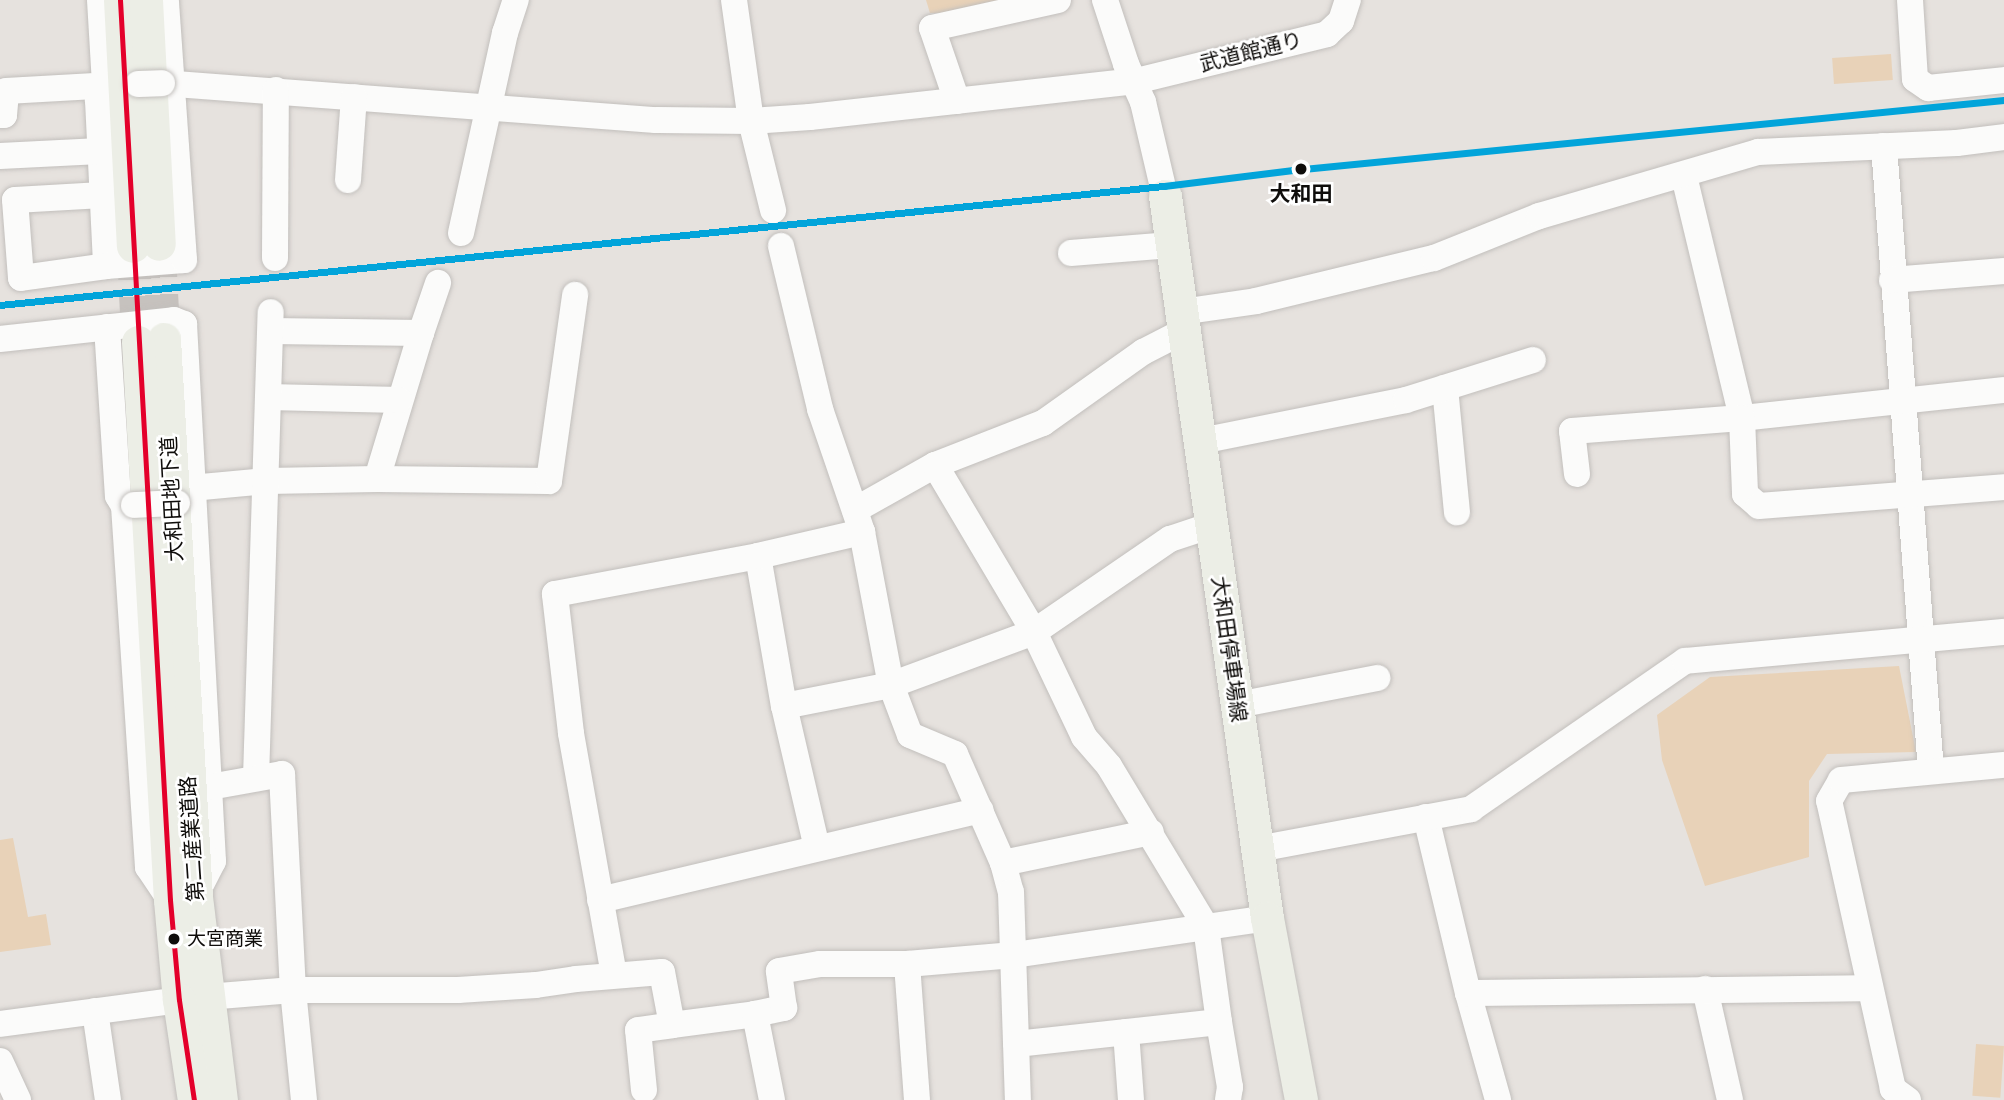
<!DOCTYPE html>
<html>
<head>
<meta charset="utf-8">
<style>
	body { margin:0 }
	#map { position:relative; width:2004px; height:1100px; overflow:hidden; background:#e6e2de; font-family:"Fira Sans Condensed","Noto Sans JP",sans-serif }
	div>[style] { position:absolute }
	.green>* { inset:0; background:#e8d2b8; transform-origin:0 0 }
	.major-tunnel>* { height:33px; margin-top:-16.5px; transform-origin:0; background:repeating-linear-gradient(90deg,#c6c2be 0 33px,transparent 0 50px) }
	.roads { filter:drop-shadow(0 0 2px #c2bfbc) drop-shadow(0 0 2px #c2bfbc) }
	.minor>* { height:26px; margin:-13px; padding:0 13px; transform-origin:13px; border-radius:13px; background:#fbfbfa }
	.major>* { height:33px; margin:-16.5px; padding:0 16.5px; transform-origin:16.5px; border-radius:16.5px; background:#eceee6 }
	.bridges { filter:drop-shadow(0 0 2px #c2bfbc) drop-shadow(0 0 2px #c2bfbc) }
	.minor-bridge>* { height:26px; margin:-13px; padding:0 13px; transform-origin:13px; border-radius:13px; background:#fbfbfa }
	.bus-1>* { height:5px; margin:-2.5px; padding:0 2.5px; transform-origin:2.5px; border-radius:2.5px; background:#e4002b }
	.rail-1>* { height:7px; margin:-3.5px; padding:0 3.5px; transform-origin:3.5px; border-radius:3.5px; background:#02a4da }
	.dots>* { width:19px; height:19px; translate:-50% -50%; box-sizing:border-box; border:4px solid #fff; border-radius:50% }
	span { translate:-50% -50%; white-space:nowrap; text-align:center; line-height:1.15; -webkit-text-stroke:5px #fff; paint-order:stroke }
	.bus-label { font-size:19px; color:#0f0d0b }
	.left { translate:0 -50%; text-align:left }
	.street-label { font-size:21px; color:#0f0d0b }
	.stop-label { font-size:21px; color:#0f0d0b; font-weight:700 }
</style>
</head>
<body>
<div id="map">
	<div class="green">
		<i style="clip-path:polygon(926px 0,1024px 0,971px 13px,930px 13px)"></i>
		<i style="left:1891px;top:54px;width:26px;height:59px;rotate:86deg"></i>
		<i style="clip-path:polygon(1899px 666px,1916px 752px,1827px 754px,1809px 781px,1809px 857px,1705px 886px,1662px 760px,1657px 715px,1710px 677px)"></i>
		<i style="clip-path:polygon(13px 838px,28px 917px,46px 914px,51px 945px,0 952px,0 840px)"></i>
		<i style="left:1976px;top:1044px;width:28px;height:52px;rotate:4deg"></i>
	</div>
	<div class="major-tunnel">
		<i style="left:159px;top:244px;width:95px;rotate:87deg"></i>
		<i style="left:133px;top:246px;width:96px;rotate:87deg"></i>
	</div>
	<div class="roads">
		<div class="minor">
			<i style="left:100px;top:0;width:85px;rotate:86.6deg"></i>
			<i style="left:105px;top:85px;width:17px;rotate:115deg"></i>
			<i style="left:98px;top:100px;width:166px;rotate:87.2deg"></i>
			<i style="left:106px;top:266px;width:78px;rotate:-4.4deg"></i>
			<i style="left:184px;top:260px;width:261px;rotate:-94deg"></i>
			<i style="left:734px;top:0;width:122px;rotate:82deg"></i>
			<i style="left:751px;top:121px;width:92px;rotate:76.1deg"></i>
			<i style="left:1105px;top:0;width:67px;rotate:71.8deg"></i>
			<i style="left:1126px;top:64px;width:42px;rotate:65.9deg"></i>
			<i style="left:1143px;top:102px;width:97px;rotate:76.8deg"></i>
			<i style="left:1910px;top:0;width:79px;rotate:86.4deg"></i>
			<i style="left:1915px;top:79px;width:16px;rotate:35deg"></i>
			<i style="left:1928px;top:88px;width:76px;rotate:-6deg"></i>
			<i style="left:162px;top:83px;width:495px;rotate:4.3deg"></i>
			<i style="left:656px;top:120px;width:95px;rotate:0.6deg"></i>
			<i style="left:751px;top:121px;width:59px;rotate:-3.9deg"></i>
			<i style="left:810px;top:117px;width:328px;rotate:-6.3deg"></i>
			<i style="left:1136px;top:81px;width:197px;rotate:-13.8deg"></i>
			<i style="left:1327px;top:34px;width:19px;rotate:-43deg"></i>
			<i style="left:1341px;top:21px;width:22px;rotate:-72deg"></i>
			<i style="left:957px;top:101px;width:77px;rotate:-108.9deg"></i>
			<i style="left:932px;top:28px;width:129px;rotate:-12.5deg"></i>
			<i style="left:0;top:115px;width:4px"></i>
			<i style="left:4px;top:115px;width:24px;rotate:-85deg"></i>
			<i style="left:6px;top:91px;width:107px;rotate:-3.2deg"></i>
			<i style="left:1884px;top:146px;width:627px;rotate:85.7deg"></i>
			<i style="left:0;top:156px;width:100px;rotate:-2.9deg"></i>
			<i style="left:1684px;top:176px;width:249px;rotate:76.5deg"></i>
			<i style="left:1742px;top:418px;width:263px;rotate:-6.1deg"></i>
			<i style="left:348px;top:180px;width:83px;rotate:-85.9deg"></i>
			<i style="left:102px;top:195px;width:87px;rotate:176.7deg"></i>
			<i style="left:15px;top:200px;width:78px;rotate:85.6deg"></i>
			<i style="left:21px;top:278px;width:86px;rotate:-8deg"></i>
			<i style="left:461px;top:233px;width:205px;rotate:-77.6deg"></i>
			<i style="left:505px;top:33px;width:35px;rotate:-72deg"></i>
			<i style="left:781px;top:246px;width:168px;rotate:76.5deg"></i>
			<i style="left:820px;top:409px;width:130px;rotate:71.1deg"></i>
			<i style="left:862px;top:532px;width:156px;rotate:79.3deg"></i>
			<i style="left:891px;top:685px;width:53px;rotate:69.2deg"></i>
			<i style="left:910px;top:735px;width:49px;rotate:22.9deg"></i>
			<i style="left:955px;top:754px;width:119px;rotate:66.2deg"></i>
			<i style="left:1003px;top:863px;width:30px;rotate:75deg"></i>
			<i style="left:1011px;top:892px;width:208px;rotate:88.1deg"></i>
			<i style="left:1071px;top:253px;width:100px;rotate:-4.6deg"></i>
			<i style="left:275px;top:258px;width:168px;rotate:-89.7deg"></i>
			<i style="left:1892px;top:280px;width:112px;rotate:-4.6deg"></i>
			<i style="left:1181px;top:312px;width:76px;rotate:-8.3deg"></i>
			<i style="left:1256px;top:301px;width:183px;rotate:-13.6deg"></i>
			<i style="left:1434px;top:258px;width:113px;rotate:-21.8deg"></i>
			<i style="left:1539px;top:216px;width:228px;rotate:-16.3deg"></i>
			<i style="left:1758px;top:152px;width:199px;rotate:-2.6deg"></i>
			<i style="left:1957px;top:143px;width:47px;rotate:-7.3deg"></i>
			<i style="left:107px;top:327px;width:169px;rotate:86.3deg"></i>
			<i style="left:118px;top:496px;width:12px;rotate:59deg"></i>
			<i style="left:124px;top:506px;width:362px;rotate:86.2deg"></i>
			<i style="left:148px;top:867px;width:40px;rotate:56deg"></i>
			<i style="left:271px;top:331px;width:150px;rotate:0.8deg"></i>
			<i style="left:421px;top:333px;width:152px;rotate:106.8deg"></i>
			<i style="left:421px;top:333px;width:53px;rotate:-71.2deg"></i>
			<i style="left:0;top:339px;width:175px;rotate:-6.2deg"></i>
			<i style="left:174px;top:320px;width:11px;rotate:22deg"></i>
			<i style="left:184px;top:324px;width:538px;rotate:86.91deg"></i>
			<i style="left:213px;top:861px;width:38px;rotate:117deg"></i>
			<i style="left:1445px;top:388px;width:125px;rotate:84.5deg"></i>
			<i style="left:269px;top:397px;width:130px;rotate:1.3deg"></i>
			<i style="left:1201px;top:441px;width:209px;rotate:-11.3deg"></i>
			<i style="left:1406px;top:400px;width:133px;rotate:-17.5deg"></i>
			<i style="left:935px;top:465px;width:194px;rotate:59.3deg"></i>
			<i style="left:1034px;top:632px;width:116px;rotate:64.5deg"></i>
			<i style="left:1084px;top:737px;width:38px;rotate:49deg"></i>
			<i style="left:1109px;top:766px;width:188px;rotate:58.9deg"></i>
			<i style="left:1206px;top:927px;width:96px;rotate:82.2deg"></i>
			<i style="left:1219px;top:1022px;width:204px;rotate:173.8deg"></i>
			<i style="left:1577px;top:474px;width:43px;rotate:-96.6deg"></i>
			<i style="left:1572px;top:431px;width:170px;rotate:-4.4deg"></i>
			<i style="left:1742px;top:418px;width:76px;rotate:87.7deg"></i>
			<i style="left:1745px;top:494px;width:18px;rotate:41deg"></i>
			<i style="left:1759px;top:506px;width:246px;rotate:-4.4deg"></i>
			<i style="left:191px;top:488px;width:76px;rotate:-5.3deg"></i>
			<i style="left:267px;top:481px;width:110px;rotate:-1deg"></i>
			<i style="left:377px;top:479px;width:172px;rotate:0.7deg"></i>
			<i style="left:549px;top:481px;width:188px;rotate:-82deg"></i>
			<i style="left:855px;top:510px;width:92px;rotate:-29.4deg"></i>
			<i style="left:935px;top:465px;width:116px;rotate:-21.3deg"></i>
			<i style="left:1043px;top:423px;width:123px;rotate:-35.4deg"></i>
			<i style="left:1143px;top:352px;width:46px;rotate:-27.1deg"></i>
			<i style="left:758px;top:556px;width:152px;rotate:80.2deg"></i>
			<i style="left:784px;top:706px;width:146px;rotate:76.9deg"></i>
			<i style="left:1237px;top:705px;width:143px;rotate:-10.9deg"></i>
			<i style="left:784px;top:706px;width:109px;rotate:-11.1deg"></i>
			<i style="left:891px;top:685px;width:153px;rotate:-20.3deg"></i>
			<i style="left:1034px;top:632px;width:165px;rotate:-34.4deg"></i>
			<i style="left:1170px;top:539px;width:44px;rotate:-18.4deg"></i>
			<i style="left:256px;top:778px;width:466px;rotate:-88.2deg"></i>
			<i style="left:210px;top:787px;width:73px;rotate:-10.2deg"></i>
			<i style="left:282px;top:774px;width:216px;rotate:87.1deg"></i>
			<i style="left:293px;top:990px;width:111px;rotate:84.3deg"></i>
			<i style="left:1426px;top:817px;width:181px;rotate:76.6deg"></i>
			<i style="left:1468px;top:993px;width:111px;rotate:74.3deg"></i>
			<i style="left:1258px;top:849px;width:217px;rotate:-10.6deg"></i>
			<i style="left:1471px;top:809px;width:260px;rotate:-34.7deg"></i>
			<i style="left:1685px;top:661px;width:320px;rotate:-5.2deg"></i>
			<i style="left:1003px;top:863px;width:151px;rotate:-11.8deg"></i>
			<i style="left:600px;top:900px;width:391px;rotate:-13.3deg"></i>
			<i style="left:907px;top:964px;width:136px;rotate:85.8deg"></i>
			<i style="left:614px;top:975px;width:246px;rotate:-100.1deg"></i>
			<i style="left:571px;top:733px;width:140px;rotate:-96.6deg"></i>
			<i style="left:555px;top:594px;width:207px;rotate:-10.6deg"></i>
			<i style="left:758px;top:556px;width:107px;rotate:-13deg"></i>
			<i style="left:1705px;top:989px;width:114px;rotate:77.3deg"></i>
			<i style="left:1468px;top:993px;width:402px;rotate:-0.7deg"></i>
			<i style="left:207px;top:997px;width:86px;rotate:-4.7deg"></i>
			<i style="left:293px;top:990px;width:165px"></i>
			<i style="left:458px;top:990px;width:78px;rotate:-3.7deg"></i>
			<i style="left:536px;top:985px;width:40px;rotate:-8.5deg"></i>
			<i style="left:576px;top:979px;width:86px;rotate:-4.7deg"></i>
			<i style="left:662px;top:972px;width:54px;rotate:79.3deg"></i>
			<i style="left:672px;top:1025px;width:84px;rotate:-7.5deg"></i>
			<i style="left:95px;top:1011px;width:90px;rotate:81.7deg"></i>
			<i style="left:1219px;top:1022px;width:66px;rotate:80.4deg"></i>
			<i style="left:1230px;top:1087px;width:13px;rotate:99deg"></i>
			<i style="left:0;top:1024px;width:181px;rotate:-7.6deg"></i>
			<i style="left:1126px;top:1032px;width:68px;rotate:85.8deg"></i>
			<i style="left:0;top:1061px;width:43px;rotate:65.2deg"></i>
			<i style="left:644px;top:1090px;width:60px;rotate:-95.7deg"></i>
			<i style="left:638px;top:1030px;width:34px;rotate:-8deg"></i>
			<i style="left:772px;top:1100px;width:88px;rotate:-101.2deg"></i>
			<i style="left:755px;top:1014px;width:30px;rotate:-12deg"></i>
			<i style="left:784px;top:1008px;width:37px;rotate:-98deg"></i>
			<i style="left:779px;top:971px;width:42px;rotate:-9.7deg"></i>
			<i style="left:820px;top:964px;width:87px"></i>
			<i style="left:907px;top:964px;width:107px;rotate:-4.8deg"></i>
			<i style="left:1014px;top:955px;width:256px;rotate:-8.3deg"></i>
			<i style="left:1908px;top:1100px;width:19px;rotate:-144deg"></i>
			<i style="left:1893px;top:1089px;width:295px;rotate:-102.5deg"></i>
			<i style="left:1829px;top:801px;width:24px;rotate:-60deg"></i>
			<i style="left:1841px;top:780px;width:164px;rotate:-5.3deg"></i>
		</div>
		<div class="major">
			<i style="left:120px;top:0;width:246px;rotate:87deg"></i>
			<i style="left:146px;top:0;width:244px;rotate:87deg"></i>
			<i style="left:1165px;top:196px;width:729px;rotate:81.96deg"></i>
			<i style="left:1267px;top:918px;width:185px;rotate:79.4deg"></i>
			<i style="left:164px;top:339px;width:559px;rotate:86.72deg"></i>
			<i style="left:196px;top:897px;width:205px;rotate:83deg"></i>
			<i style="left:138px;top:342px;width:559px;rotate:86.72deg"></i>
			<i style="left:170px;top:900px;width:100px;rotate:84.9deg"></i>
			<i style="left:179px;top:1000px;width:101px;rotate:81.5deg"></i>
		</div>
	</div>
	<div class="bridges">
		<div class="minor-bridge">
			<i style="left:138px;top:84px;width:24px;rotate:-2deg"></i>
			<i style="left:134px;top:505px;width:43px;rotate:-2.7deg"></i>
		</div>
	</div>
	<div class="bus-1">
		<i style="left:120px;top:0;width:901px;rotate:86.82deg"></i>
		<i style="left:170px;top:900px;width:100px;rotate:84.9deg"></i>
		<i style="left:179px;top:1000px;width:101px;rotate:81.5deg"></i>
	</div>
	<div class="rail-1">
		<i style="left:0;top:305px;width:1170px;rotate:-5.84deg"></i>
		<i style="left:1164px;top:186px;width:130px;rotate:-7.1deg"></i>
		<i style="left:1293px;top:170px;width:714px;rotate:-5.62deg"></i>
	</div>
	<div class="dots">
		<i style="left:1301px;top:169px;background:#0f0d0b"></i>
		<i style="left:174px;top:939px;background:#0f0d0b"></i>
	</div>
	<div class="bus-label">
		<span class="left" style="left:187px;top:939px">大宮商業</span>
	</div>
	<div class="street-label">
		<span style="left:1251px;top:52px;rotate:-14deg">武道館通り</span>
		<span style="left:172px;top:499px;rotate:-93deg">大和田地下道</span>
		<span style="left:1229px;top:649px;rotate:82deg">大和田停車場線</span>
		<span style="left:192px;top:839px;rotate:-94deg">第二産業道路</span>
	</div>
	<div class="stop-label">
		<span style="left:1301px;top:194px">大和田</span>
	</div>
</div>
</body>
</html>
